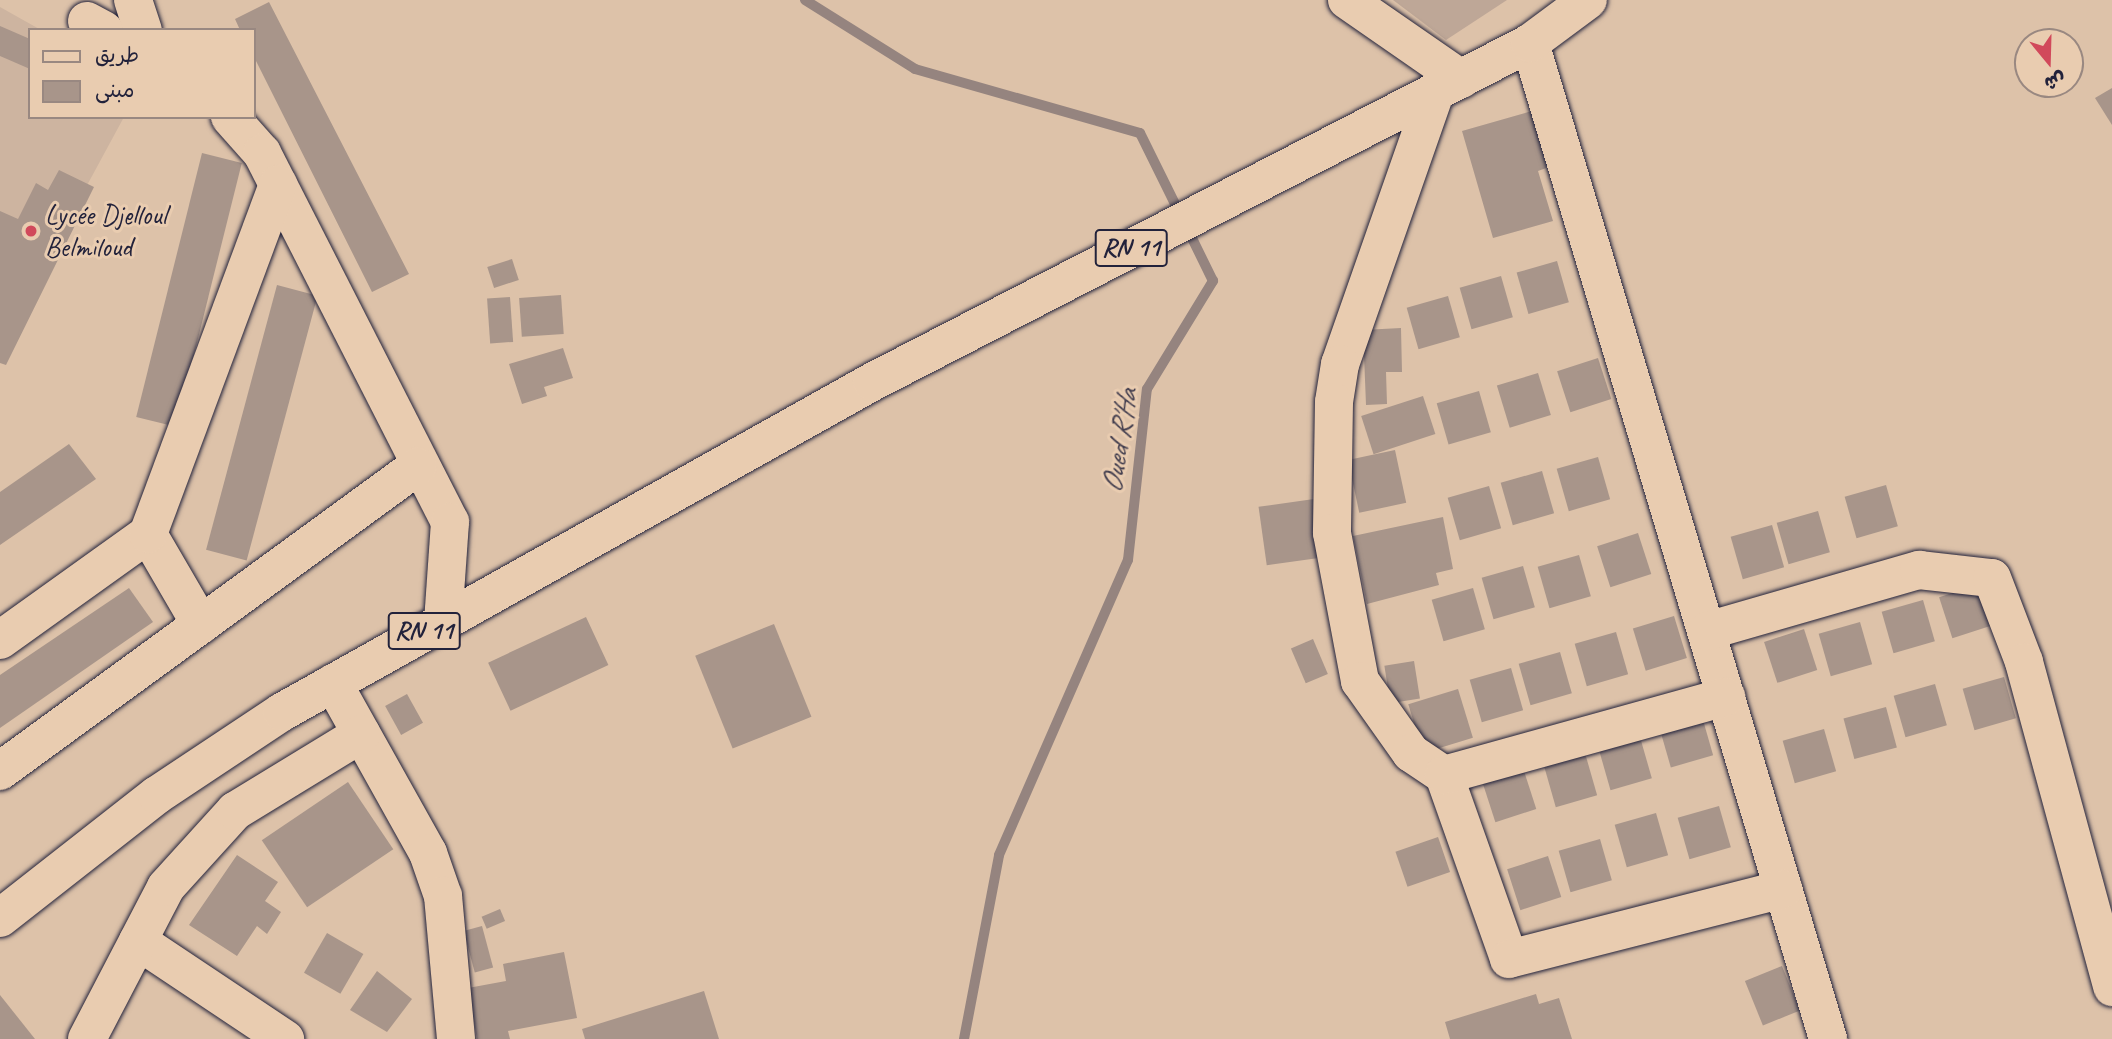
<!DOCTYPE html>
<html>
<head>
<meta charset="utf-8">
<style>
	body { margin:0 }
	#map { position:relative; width:2112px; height:1039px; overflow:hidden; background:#ddc2a9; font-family:Caveat,"Playpen Sans Arabic",sans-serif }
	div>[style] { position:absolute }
	.built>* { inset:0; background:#cdb4a0 }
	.green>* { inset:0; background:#bea797 }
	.stream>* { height:10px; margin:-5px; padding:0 5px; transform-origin:5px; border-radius:5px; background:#95847f }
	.building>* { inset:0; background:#a8958a; transform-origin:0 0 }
	.roads { filter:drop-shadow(0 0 2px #22223b) drop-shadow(0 0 2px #22223b) }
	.minor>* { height:38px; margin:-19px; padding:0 19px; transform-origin:19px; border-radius:19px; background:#e9ccb0 }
	.major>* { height:38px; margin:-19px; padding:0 19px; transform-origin:19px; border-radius:19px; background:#e9ccb0 }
	.dots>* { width:19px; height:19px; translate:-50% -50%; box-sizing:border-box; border:4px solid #e9ccb0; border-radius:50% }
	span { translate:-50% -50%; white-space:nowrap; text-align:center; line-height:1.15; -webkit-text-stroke:6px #e9ccb0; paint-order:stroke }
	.shield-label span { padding:2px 5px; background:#e9ccb0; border:2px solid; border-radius:5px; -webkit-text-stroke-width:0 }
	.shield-label { font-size:26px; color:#22223b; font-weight:700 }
	.poi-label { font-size:28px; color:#22223b }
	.left { translate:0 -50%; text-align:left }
	.water-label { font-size:30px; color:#443f4f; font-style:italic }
	.legend { position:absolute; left:28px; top:28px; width:228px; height:91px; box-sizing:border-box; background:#e9ccb0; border:2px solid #998881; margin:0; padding:9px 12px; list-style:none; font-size:21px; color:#22223b }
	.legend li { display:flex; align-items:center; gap:14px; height:35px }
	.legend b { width:35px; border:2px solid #998881 }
	.north { position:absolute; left:2014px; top:28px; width:70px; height:70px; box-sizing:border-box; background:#e9ccb0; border:2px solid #998881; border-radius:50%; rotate:161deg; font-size:19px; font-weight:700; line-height:28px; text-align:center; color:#22223b }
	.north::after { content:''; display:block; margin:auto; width:24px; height:32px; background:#d1495b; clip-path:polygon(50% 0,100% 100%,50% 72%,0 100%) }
</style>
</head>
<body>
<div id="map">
	<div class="built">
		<i style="clip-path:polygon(0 7px,41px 30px,30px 30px,30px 117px,124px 117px,0 346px)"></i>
	</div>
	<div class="green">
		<i style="clip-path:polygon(1393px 0,1507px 0,1446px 40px)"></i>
	</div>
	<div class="stream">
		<i style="left:805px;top:0;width:130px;rotate:32.1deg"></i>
		<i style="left:915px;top:69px;width:234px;rotate:15.9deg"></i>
		<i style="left:1140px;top:133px;width:90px;rotate:63.7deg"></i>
		<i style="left:964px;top:1039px;width:187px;rotate:-79.2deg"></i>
		<i style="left:999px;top:855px;width:322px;rotate:-66.4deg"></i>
		<i style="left:1128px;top:560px;width:172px;rotate:-83.7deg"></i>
		<i style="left:1147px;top:389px;width:127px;rotate:-58.6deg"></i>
		<i style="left:1213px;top:281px;width:59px;rotate:-116.1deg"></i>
	</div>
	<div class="building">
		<i style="clip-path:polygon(269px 2px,409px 274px,372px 292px,254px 57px,254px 30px,240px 30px,235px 19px)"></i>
		<i style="clip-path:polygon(0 26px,30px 39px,30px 69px,0 56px)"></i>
		<i style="clip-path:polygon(2112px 88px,2112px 125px,2095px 98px)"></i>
		<i style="clip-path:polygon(1532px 111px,1549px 167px,1538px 171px,1553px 221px,1493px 238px,1462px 131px)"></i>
		<i style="left:202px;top:153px;width:41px;height:272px;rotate:14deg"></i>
		<i style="clip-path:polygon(59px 170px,94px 187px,6px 365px,0 363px,0 211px,18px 219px,36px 183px,48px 190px)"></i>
		<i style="left:512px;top:259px;width:22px;height:26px;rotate:72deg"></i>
		<i style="left:1557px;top:261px;width:43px;height:42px;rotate:74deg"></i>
		<i style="left:1501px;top:276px;width:43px;height:43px;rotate:74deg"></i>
		<i style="left:277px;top:285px;width:42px;height:274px;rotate:15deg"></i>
		<i style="left:561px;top:295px;width:39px;height:42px;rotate:86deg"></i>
		<i style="left:1448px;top:296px;width:43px;height:43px;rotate:74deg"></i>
		<i style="left:510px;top:297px;width:45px;height:23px;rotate:86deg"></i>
		<i style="clip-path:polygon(1401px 328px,1402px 372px,1386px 372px,1387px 404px,1366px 405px,1363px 330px)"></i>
		<i style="clip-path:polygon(563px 348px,573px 378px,544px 387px,547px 396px,522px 404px,509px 364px)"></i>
		<i style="left:1598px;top:358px;width:43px;height:43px;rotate:72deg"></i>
		<i style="left:1538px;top:373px;width:44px;height:43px;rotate:73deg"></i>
		<i style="left:1479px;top:391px;width:43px;height:44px;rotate:74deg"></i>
		<i style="left:1423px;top:396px;width:40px;height:65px;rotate:72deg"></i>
		<i style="clip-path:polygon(69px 444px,96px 479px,0 545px,0 492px)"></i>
		<i style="left:1395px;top:450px;width:54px;height:48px;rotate:78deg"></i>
		<i style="left:1598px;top:457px;width:44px;height:43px;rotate:74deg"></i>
		<i style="left:1542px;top:471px;width:44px;height:43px;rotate:74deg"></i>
		<i style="left:1886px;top:485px;width:43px;height:43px;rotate:74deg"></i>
		<i style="left:1489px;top:486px;width:44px;height:43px;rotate:74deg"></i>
		<i style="left:1314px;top:499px;width:59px;height:56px;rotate:82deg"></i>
		<i style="left:1818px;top:511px;width:43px;height:43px;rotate:74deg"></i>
		<i style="clip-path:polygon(1443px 517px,1453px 569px,1436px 573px,1439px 585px,1367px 604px,1353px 536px)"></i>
		<i style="left:1772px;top:525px;width:44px;height:43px;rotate:74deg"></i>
		<i style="left:1638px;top:533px;width:43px;height:43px;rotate:72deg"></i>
		<i style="left:1579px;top:555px;width:43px;height:43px;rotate:74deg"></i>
		<i style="left:1523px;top:566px;width:43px;height:43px;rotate:74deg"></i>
		<i style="left:1980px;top:584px;width:43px;height:43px;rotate:72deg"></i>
		<i style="clip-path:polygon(129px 588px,153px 622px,0 728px,0 675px)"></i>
		<i style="left:1473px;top:588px;width:43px;height:43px;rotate:74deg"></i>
		<i style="left:1923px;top:600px;width:43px;height:43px;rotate:74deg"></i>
		<i style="left:1674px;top:616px;width:44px;height:43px;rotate:73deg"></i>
		<i style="left:586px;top:617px;width:53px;height:108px;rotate:65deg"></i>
		<i style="left:1860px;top:622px;width:44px;height:43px;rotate:74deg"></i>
		<i style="left:774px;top:624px;width:100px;height:85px;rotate:68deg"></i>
		<i style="left:1804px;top:629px;width:43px;height:42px;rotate:72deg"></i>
		<i style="left:1616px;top:632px;width:44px;height:43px;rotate:74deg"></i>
		<i style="left:1313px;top:639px;width:38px;height:24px;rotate:67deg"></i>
		<i style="left:1560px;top:652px;width:43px;height:43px;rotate:74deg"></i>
		<i style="left:1414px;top:661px;width:38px;height:30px;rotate:81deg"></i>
		<i style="left:1511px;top:668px;width:44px;height:43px;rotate:74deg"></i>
		<i style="left:2004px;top:677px;width:43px;height:43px;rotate:74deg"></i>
		<i style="left:1935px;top:684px;width:43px;height:43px;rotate:74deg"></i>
		<i style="left:1458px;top:689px;width:51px;height:52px;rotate:73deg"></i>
		<i style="left:407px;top:694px;width:33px;height:25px;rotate:61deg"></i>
		<i style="left:1886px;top:707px;width:42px;height:44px;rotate:75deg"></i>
		<i style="left:1701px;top:713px;width:44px;height:44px;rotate:74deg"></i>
		<i style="left:1824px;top:729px;width:44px;height:43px;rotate:74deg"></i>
		<i style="left:1640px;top:737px;width:43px;height:43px;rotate:74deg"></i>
		<i style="left:1585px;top:753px;width:44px;height:43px;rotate:74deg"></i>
		<i style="left:1523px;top:768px;width:43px;height:43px;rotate:72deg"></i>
		<i style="left:348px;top:782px;width:81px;height:104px;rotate:56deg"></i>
		<i style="left:1719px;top:806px;width:43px;height:43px;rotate:74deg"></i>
		<i style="left:1656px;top:813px;width:44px;height:43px;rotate:74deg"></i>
		<i style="left:1438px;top:837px;width:37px;height:45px;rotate:71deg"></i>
		<i style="left:1600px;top:839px;width:43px;height:43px;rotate:74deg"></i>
		<i style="clip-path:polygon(237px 855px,278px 882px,265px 901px,281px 912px,267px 934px,257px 926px,237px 956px,189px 925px)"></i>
		<i style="left:1548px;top:856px;width:43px;height:43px;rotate:72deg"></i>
		<i style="left:500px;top:909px;width:13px;height:20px;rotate:67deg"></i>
		<i style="left:482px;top:926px;width:43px;height:19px;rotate:75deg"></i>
		<i style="left:327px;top:933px;width:42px;height:46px;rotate:30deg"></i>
		<i style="clip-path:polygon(564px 952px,577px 1018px,508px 1031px,510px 1039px,477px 1039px,468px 988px,506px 981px,503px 964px)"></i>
		<i style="left:1782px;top:966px;width:48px;height:40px;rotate:68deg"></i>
		<i style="clip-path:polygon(377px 971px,412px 999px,387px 1032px,350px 1010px)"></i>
		<i style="clip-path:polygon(704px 991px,719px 1039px,585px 1039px,582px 1029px)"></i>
		<i style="clip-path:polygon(1536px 994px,1539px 1004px,1559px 998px,1572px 1039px,1450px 1039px,1445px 1022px)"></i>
		<i style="clip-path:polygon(0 995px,35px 1039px,0 1039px)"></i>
	</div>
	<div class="roads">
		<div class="minor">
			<i style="left:133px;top:0;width:32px;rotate:72deg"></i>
			<i style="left:1347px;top:0;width:139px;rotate:34.7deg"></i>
			<i style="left:87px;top:21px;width:19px;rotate:28deg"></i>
			<i style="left:1530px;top:43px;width:1040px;rotate:73.34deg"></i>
			<i style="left:1435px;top:93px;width:287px;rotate:109.3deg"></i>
			<i style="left:1340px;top:364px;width:38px;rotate:99deg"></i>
			<i style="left:1334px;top:402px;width:131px;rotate:90.9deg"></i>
			<i style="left:1332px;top:533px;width:151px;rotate:79.3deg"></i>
			<i style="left:1360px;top:681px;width:88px;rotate:54.7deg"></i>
			<i style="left:1411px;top:753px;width:40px;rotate:34deg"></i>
			<i style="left:1444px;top:775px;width:195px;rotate:70.5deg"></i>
			<i style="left:1509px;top:959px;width:283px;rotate:-14.3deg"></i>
			<i style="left:230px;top:117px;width:48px;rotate:48.4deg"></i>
			<i style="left:262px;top:153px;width:414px;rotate:63deg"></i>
			<i style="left:450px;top:522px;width:99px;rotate:94deg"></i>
			<i style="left:148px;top:534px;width:105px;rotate:59.8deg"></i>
			<i style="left:1707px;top:631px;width:221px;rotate:-16.1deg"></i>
			<i style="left:1919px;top:570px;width:73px;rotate:6.3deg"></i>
			<i style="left:1992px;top:578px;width:90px;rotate:69.1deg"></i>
			<i style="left:2024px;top:662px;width:337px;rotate:74.8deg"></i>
			<i style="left:0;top:640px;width:182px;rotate:-35.6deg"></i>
			<i style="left:148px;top:534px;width:373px;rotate:-69.6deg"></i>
			<i style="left:333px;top:683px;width:195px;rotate:60.8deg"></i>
			<i style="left:428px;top:853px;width:46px;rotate:70.8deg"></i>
			<i style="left:443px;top:896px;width:144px;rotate:84.8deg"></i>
			<i style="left:0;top:771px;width:517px;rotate:-36.12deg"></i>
			<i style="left:1444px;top:775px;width:293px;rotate:-15.5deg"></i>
			<i style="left:138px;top:941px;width:177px;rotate:33.7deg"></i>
			<i style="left:87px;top:1039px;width:171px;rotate:-62.5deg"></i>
			<i style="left:166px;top:887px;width:103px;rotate:-47.8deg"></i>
			<i style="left:235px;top:811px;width:148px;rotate:-31.4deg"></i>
		</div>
		<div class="major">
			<i style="left:0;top:918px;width:199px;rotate:-38.1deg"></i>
			<i style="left:157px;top:795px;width:150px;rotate:-33.6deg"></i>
			<i style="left:282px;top:712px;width:676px;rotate:-29.22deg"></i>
			<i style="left:872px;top:382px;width:740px;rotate:-27.26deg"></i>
			<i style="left:1530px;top:43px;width:72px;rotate:-36.6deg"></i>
		</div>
	</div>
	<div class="dots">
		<i style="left:31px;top:231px;background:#d1495b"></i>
	</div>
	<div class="shield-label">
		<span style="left:1131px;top:248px">RN 11</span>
		<span style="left:424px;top:631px">RN 11</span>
	</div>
	<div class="poi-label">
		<span class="left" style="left:45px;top:231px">Lycée Djelloul<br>Belmiloud</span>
	</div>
	<div class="water-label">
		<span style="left:1119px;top:441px;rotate:-81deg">Oued R'Ha</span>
	</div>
	<ul class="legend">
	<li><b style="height:9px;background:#e9ccb0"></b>طريق</li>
	<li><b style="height:19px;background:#a8958a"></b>مبنى</li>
	</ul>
	<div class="north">ش</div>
</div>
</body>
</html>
